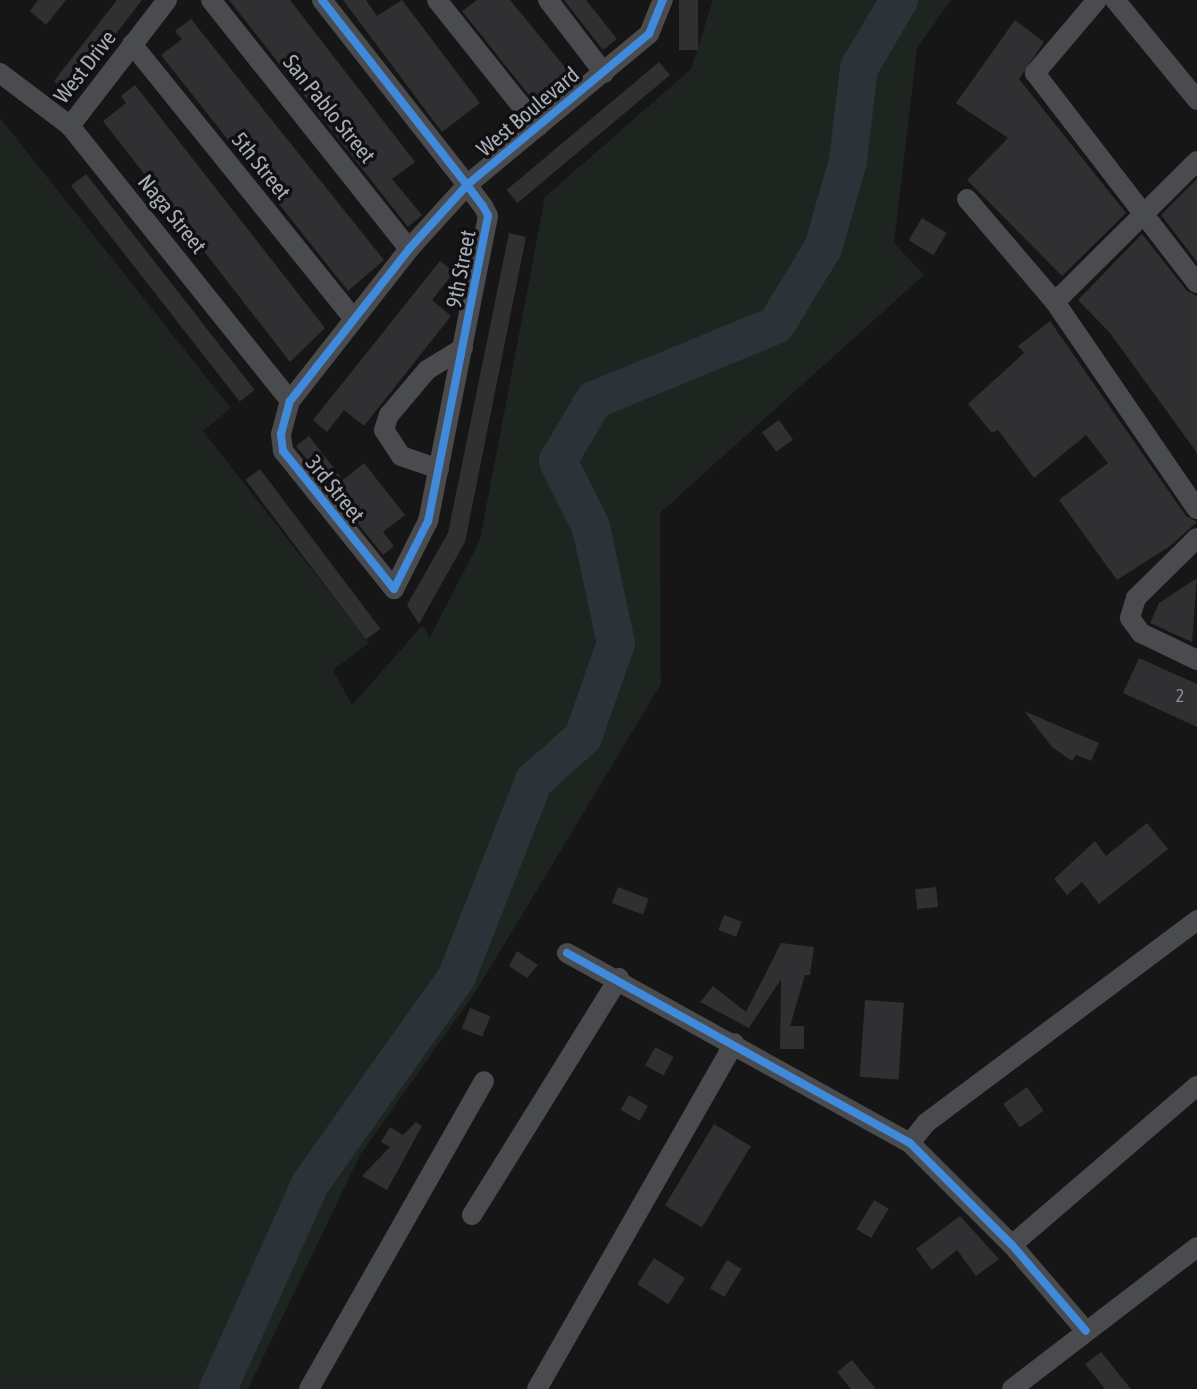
<!DOCTYPE html>
<html>
<head>
<meta charset="utf-8">
<style>
	body { margin:0 }
	#map { position:relative; width:1197px; height:1389px; overflow:hidden; background:#161616; font-family:"Asap Condensed",sans-serif }
	div>[style] { position:absolute }
	.green>* { inset:0; background:#1e241f }
	.river>* { height:38px; margin:-19px; padding:0 19px; transform-origin:19px; border-radius:19px; background:#2b3339 }
	.building>* { inset:0; background:#303032; transform-origin:0 0 }
	.street>* { height:20px; margin:-10px; padding:0 10px; transform-origin:10px; border-radius:10px; background:#4a4b4f }
	.cycleway>* { height:8px; margin:-4px; padding:0 4px; transform-origin:4px; border-radius:4px; background:#408adc }
	span { translate:-50% -50%; white-space:nowrap; text-align:center; line-height:1.15; -webkit-text-stroke:7px #101012; paint-order:stroke }
	.number-label { font-size:18px; color:#898d95 }
	.number-label span { -webkit-text-stroke-width:0 }
	.street-label { font-size:22px; color:#a7acb6 }
</style>
</head>
<body>
<div id="map">
	<div class="green">
		<i style="clip-path:polygon(713px 0,951px 0,917px 48px,894px 243px,924px 275px,660px 513px,661px 684px,476px 991px,360px 1155px,248px 1389px,0 1389px,0 118px,231px 408px,203px 431px,369px 643px,333px 670px,352px 705px,422px 626px,430px 637px,480px 540px,545px 197px,691px 69px)"></i>
	</div>
	<div class="river">
		<i style="left:218px;top:1389px;width:225px;rotate:-65.8deg"></i>
		<i style="left:310px;top:1184px;width:255px;rotate:-54.7deg"></i>
		<i style="left:457px;top:976px;width:210px;rotate:-68.5deg"></i>
		<i style="left:534px;top:781px;width:66px;rotate:-41.9deg"></i>
		<i style="left:583px;top:737px;width:100px;rotate:-70.7deg"></i>
		<i style="left:616px;top:643px;width:119px;rotate:-102.2deg"></i>
		<i style="left:591px;top:527px;width:74px;rotate:-116.6deg"></i>
		<i style="left:558px;top:461px;width:71px;rotate:-59.5deg"></i>
		<i style="left:594px;top:400px;width:197px;rotate:-22.4deg"></i>
		<i style="left:776px;top:325px;width:90px;rotate:-58.6deg"></i>
		<i style="left:823px;top:248px;width:91px;rotate:-74deg"></i>
		<i style="left:848px;top:161px;width:94px;rotate:-83.3deg"></i>
		<i style="left:859px;top:68px;width:79px;rotate:-59.5deg"></i>
	</div>
	<div class="building">
		<i style="clip-path:polygon(38px 0,66px 0,46px 25px,30px 11px)"></i>
		<i style="clip-path:polygon(117px 0,142px 0,70px 93px,54px 81px)"></i>
		<i style="clip-path:polygon(229px 0,290px 0,415px 162px,392px 179px,422px 215px,408px 227px)"></i>
		<i style="clip-path:polygon(343px 0,366px 0,377px 16px,402px 0,480px 103px,442px 132px)"></i>
		<i style="clip-path:polygon(477px 0,510px 0,573px 77px,556px 90px,551px 84px,533px 100px,462px 11px)"></i>
		<i style="clip-path:polygon(564px 0,586px 0,617px 39px,603px 50px)"></i>
		<i style="left:679px;top:0;width:19px;height:50px"></i>
		<i style="clip-path:polygon(191px 19px,384px 260px,348px 291px,161px 55px,182px 39px,175px 31px)"></i>
		<i style="clip-path:polygon(1015px 20px,1044px 42px,1019px 79px,1126px 213px,1062px 276px,967px 180px,1008px 138px,956px 103px)"></i>
		<i style="left:659px;top:62px;width:17px;height:199px;rotate:50deg"></i>
		<i style="clip-path:polygon(135px 85px,325px 328px,290px 362px,103px 121px,126px 103px,121px 96px)"></i>
		<i style="left:86px;top:174px;width:274px;height:19px;rotate:52deg"></i>
		<i style="clip-path:polygon(1197px 179px,1197px 262px,1161px 215px)"></i>
		<i style="left:922px;top:218px;width:29px;height:26px;rotate:31deg"></i>
		<i style="clip-path:polygon(509px 233px,526px 237px,465px 542px,419px 624px,407px 605px,448px 533px)"></i>
		<i style="clip-path:polygon(1142px 234px,1187px 291px,1197px 296px,1197px 453px,1110px 333px,1078px 300px)"></i>
		<i style="clip-path:polygon(440px 261px,454px 272px,432px 300px,451px 316px,364px 426px,344px 410px,327px 432px,313px 420px)"></i>
		<i style="clip-path:polygon(1050px 321px,1186px 516px,1197px 522px,1170px 546px,1117px 580px,1059px 500px,1108px 463px,1086px 435px,1034px 478px,998px 430px,992px 433px,968px 404px,1024px 353px,1018px 346px)"></i>
		<i style="left:779px;top:420px;width:24px;height:21px;rotate:54deg"></i>
		<i style="clip-path:polygon(309px 436px,343px 480px,364px 463px,405px 515px,383px 532px,394px 546px,383px 555px,296px 446px)"></i>
		<i style="left:260px;top:469px;width:200px;height:18px;rotate:53deg"></i>
		<i style="clip-path:polygon(1197px 578px,1192px 642px,1150px 623px,1159px 603px)"></i>
		<i style="clip-path:polygon(1139px 658px,1197px 684px,1197px 727px,1123px 693px)"></i>
		<i style="clip-path:polygon(1024px 711px,1099px 743px,1091px 761px,1076px 755px,1072px 761px,1052px 747px)"></i>
		<i style="clip-path:polygon(1147px 823px,1168px 849px,1099px 904px,1082px 882px,1067px 895px,1054px 879px,1095px 841px,1106px 856px)"></i>
		<i style="left:618px;top:887px;width:33px;height:17px;rotate:21deg"></i>
		<i style="left:936px;top:887px;width:20px;height:21px;rotate:84deg"></i>
		<i style="left:724px;top:915px;width:19px;height:16px;rotate:21deg"></i>
		<i style="clip-path:polygon(781px 943px,814px 947px,810px 975px,805px 975px,790px 1026px,804px 1026px,804px 1049px,780px 1049px,781px 979px,749px 1028px,700px 1002px,713px 986px,746px 1012px)"></i>
		<i style="clip-path:polygon(517px 951px,538px 965px,527px 978px,509px 966px)"></i>
		<i style="left:865px;top:1000px;width:39px;height:77px;rotate:4deg"></i>
		<i style="left:470px;top:1008px;width:22px;height:22px;rotate:22deg"></i>
		<i style="left:655px;top:1047px;width:21px;height:21px;rotate:28deg"></i>
		<i style="left:1027px;top:1087px;width:29px;height:29px;rotate:55deg"></i>
		<i style="left:629px;top:1095px;width:22px;height:17px;rotate:30deg"></i>
		<i style="clip-path:polygon(416px 1122px,422px 1126px,387px 1190px,362px 1176px,390px 1147px,381px 1142px,390px 1127px,403px 1135px)"></i>
		<i style="left:714px;top:1124px;width:43px;height:95px;rotate:31deg"></i>
		<i style="left:874px;top:1200px;width:17px;height:34px;rotate:31deg"></i>
		<i style="clip-path:polygon(960px 1216px,999px 1259px,976px 1276px,957px 1250px,932px 1270px,916px 1249px)"></i>
		<i style="left:654px;top:1258px;width:37px;height:31px;rotate:33deg"></i>
		<i style="left:727px;top:1260px;width:17px;height:33px;rotate:31deg"></i>
		<i style="clip-path:polygon(1101px 1352px,1131px 1389px,1105px 1389px,1085px 1364px)"></i>
		<i style="clip-path:polygon(852px 1360px,876px 1389px,851px 1389px,837px 1372px)"></i>
	</div>
	<div class="street">
		<i style="left:211px;top:0;width:318px;rotate:51.5deg"></i>
		<i style="left:322px;top:0;width:235px;rotate:51.9deg"></i>
		<i style="left:467px;top:185px;width:26px;rotate:53deg"></i>
		<i style="left:483px;top:206px;width:11px;rotate:63deg"></i>
		<i style="left:488px;top:216px;width:311px;rotate:101.1deg"></i>
		<i style="left:428px;top:521px;width:76px;rotate:116.6deg"></i>
		<i style="left:394px;top:589px;width:177px;rotate:-128.8deg"></i>
		<i style="left:283px;top:451px;width:17px;rotate:-97deg"></i>
		<i style="left:281px;top:434px;width:34px;rotate:-75deg"></i>
		<i style="left:290px;top:401px;width:193px;rotate:-51.9deg"></i>
		<i style="left:409px;top:249px;width:86px;rotate:-47.8deg"></i>
		<i style="left:467px;top:185px;width:236px;rotate:-39.7deg"></i>
		<i style="left:649px;top:34px;width:37px;rotate:-68deg"></i>
		<i style="left:437px;top:0;width:162px;rotate:51.5deg"></i>
		<i style="left:548px;top:0;width:92px;rotate:52.5deg"></i>
		<i style="left:1097px;top:0;width:96px;rotate:130.3deg"></i>
		<i style="left:1035px;top:73px;width:265px;rotate:52.4deg"></i>
		<i style="left:1115px;top:0;width:129px;rotate:50.6deg"></i>
		<i style="left:132px;top:44px;width:352px;rotate:51.1deg"></i>
		<i style="left:0;top:73px;width:88px;rotate:37.1deg"></i>
		<i style="left:70px;top:126px;width:352px;rotate:51.3deg"></i>
		<i style="left:70px;top:126px;width:159px;rotate:-52.4deg"></i>
		<i style="left:967px;top:199px;width:135px;rotate:49.5deg"></i>
		<i style="left:1055px;top:302px;width:251px;rotate:55.6deg"></i>
		<i style="left:1055px;top:302px;width:200px;rotate:-44.8deg"></i>
		<i style="left:439px;top:469px;width:40px;rotate:-161.1deg"></i>
		<i style="left:401px;top:456px;width:31px;rotate:-123deg"></i>
		<i style="left:384px;top:430px;width:16px;rotate:-72deg"></i>
		<i style="left:389px;top:415px;width:59px;rotate:-49.8deg"></i>
		<i style="left:427px;top:370px;width:42px;rotate:-31.4deg"></i>
		<i style="left:1197px;top:538px;width:86px;rotate:135.5deg"></i>
		<i style="left:1136px;top:598px;width:21px;rotate:107deg"></i>
		<i style="left:1130px;top:618px;width:19px;rotate:54deg"></i>
		<i style="left:1141px;top:633px;width:62px;rotate:25.7deg"></i>
		<i style="left:567px;top:953px;width:392px;rotate:29deg"></i>
		<i style="left:910px;top:1143px;width:144px;rotate:45deg"></i>
		<i style="left:1012px;top:1245px;width:113px;rotate:49.3deg"></i>
		<i style="left:910px;top:1143px;width:26px;rotate:-51deg"></i>
		<i style="left:926px;top:1123px;width:339px;rotate:-36.8deg"></i>
		<i style="left:472px;top:1215px;width:279px;rotate:-58.2deg"></i>
		<i style="left:1012px;top:1245px;width:244px;rotate:-40.7deg"></i>
		<i style="left:309px;top:1389px;width:354px;rotate:-60.4deg"></i>
		<i style="left:537px;top:1389px;width:398px;rotate:-60.3deg"></i>
		<i style="left:1012px;top:1389px;width:233px;rotate:-37.5deg"></i>
	</div>
	<div class="cycleway">
		<i style="left:322px;top:0;width:235px;rotate:51.9deg"></i>
		<i style="left:467px;top:185px;width:26px;rotate:53deg"></i>
		<i style="left:483px;top:206px;width:11px;rotate:63deg"></i>
		<i style="left:488px;top:216px;width:311px;rotate:101.1deg"></i>
		<i style="left:428px;top:521px;width:76px;rotate:116.6deg"></i>
		<i style="left:394px;top:589px;width:177px;rotate:-128.8deg"></i>
		<i style="left:283px;top:451px;width:17px;rotate:-97deg"></i>
		<i style="left:281px;top:434px;width:34px;rotate:-75deg"></i>
		<i style="left:290px;top:401px;width:193px;rotate:-51.9deg"></i>
		<i style="left:409px;top:249px;width:86px;rotate:-47.8deg"></i>
		<i style="left:467px;top:185px;width:236px;rotate:-39.7deg"></i>
		<i style="left:649px;top:34px;width:37px;rotate:-68deg"></i>
		<i style="left:567px;top:953px;width:392px;rotate:29deg"></i>
		<i style="left:910px;top:1143px;width:144px;rotate:45deg"></i>
		<i style="left:1012px;top:1245px;width:113px;rotate:49.3deg"></i>
	</div>
	<div class="number-label">
		<span style="left:1180px;top:696px">2</span>
	</div>
	<div class="street-label">
		<span style="left:85px;top:67px;rotate:-52deg">West Drive</span>
		<span style="left:329px;top:109px;rotate:51deg">San Pablo Street</span>
		<span style="left:528px;top:112px;rotate:-40deg">West Boulevard</span>
		<span style="left:261px;top:166px;rotate:51deg">5th Street</span>
		<span style="left:172px;top:214px;rotate:51deg">Naga Street</span>
		<span style="left:461px;top:269px;rotate:-79deg">9th Street</span>
		<span style="left:335px;top:489px;rotate:51deg">3rd Street</span>
	</div>
</div>
</body>
</html>
